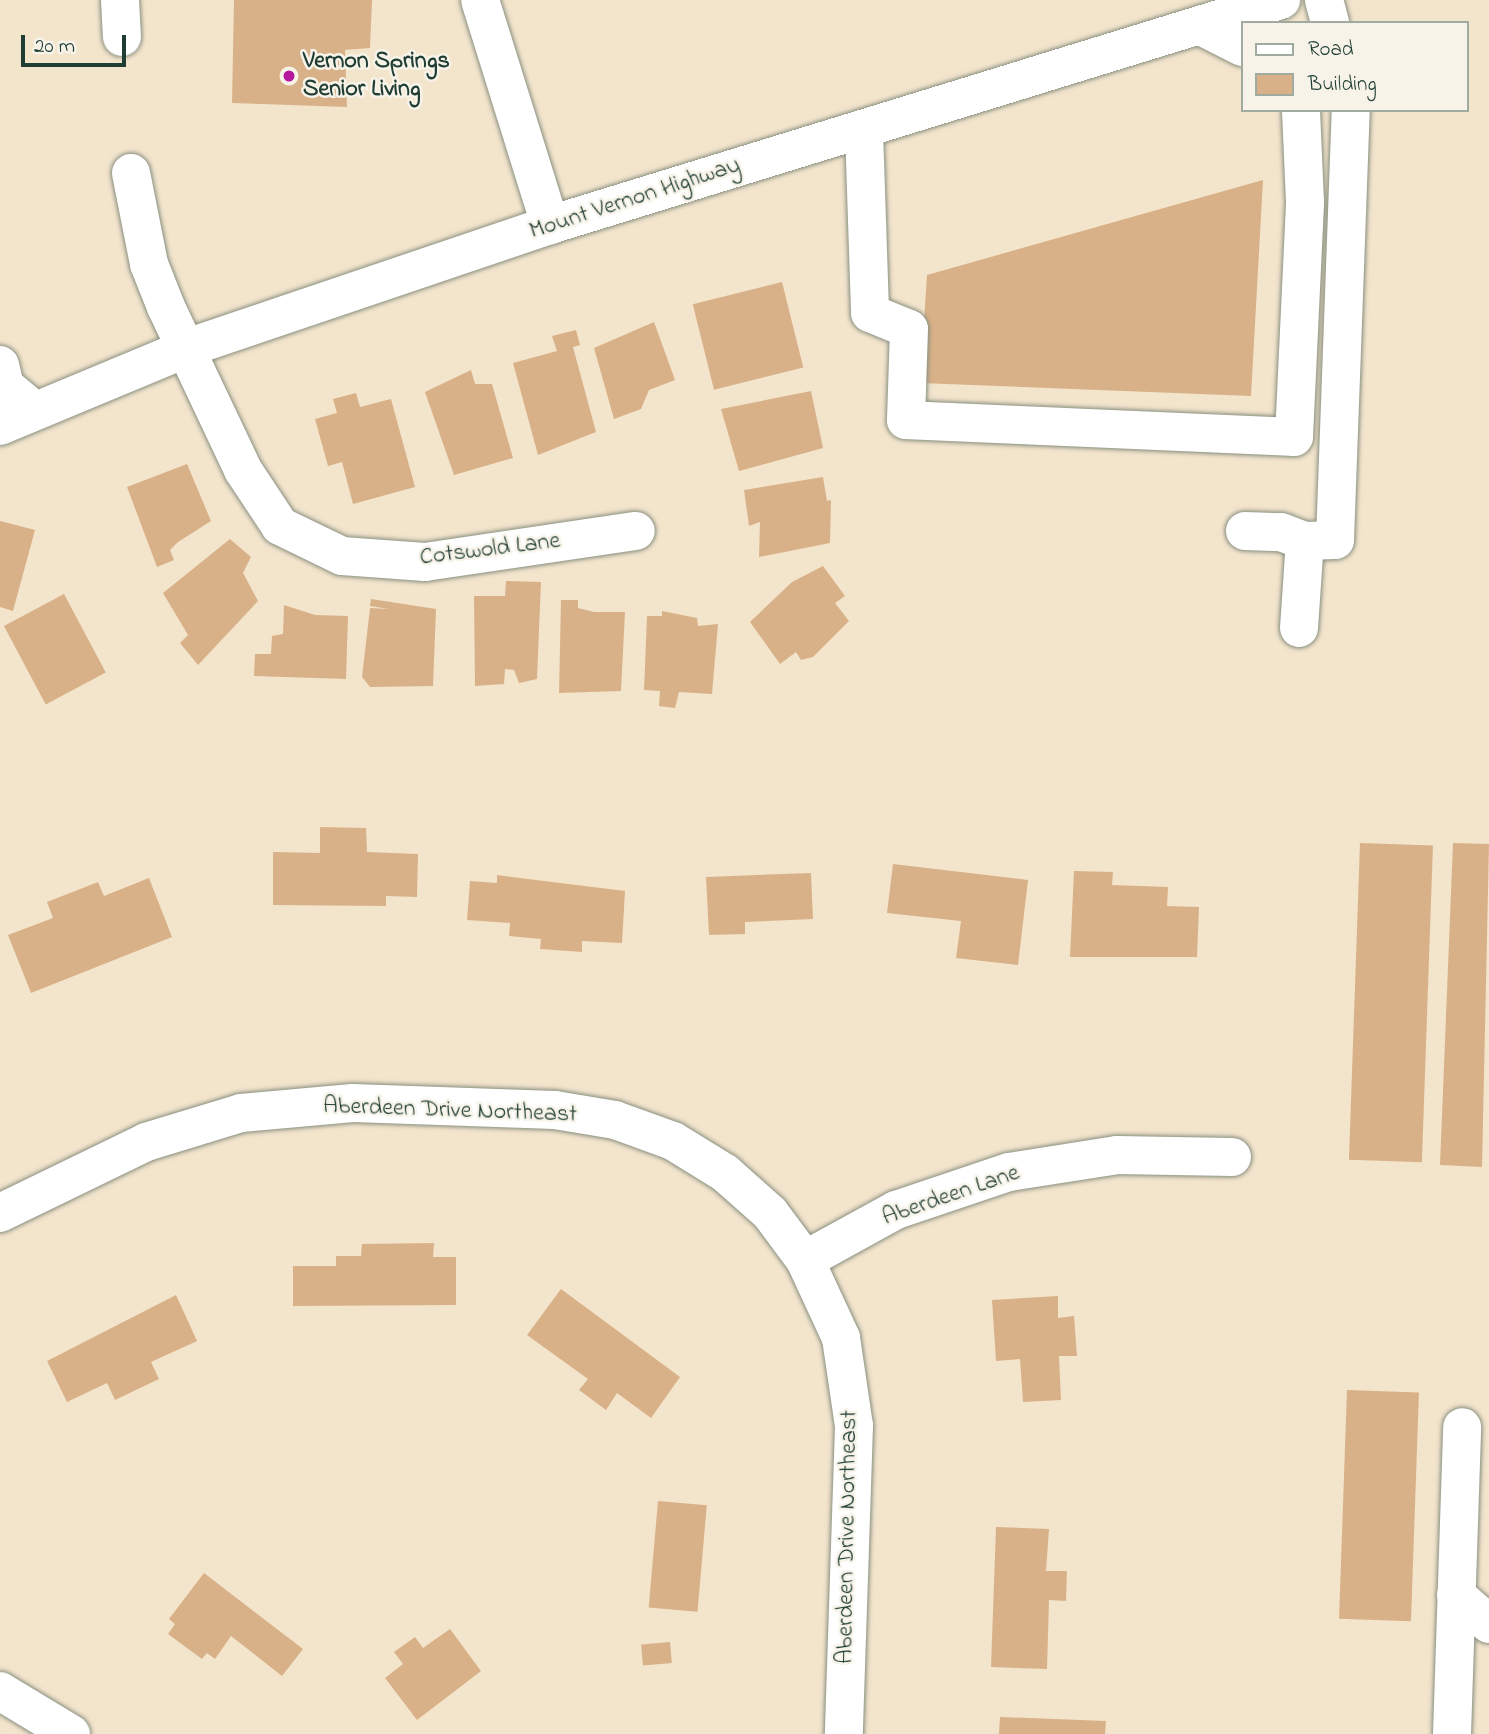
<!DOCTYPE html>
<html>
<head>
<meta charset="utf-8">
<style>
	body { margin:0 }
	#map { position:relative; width:1489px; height:1734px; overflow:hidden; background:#f3e4cc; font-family:"Indie Flower",sans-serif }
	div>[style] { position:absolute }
	.building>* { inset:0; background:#d9b188; transform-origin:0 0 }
	.roads { filter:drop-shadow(0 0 2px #899080) drop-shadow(0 0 2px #899080) }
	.minor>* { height:38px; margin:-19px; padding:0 19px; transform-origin:19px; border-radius:19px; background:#fff }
	.major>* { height:38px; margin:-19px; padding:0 19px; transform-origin:19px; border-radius:19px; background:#fff }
	.dots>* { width:19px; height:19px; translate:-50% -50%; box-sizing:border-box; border:4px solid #f7f3e8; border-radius:50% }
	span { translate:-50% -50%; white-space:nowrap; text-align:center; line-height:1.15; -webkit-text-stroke:5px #f7f3e8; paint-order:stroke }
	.poi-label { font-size:24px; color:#1f3d34; font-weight:700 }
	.left { translate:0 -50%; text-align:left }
	.street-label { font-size:24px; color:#1f3d34 }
	.legend { position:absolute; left:1241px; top:21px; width:228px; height:91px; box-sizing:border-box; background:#f7f3e8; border:2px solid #a1aaa0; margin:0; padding:9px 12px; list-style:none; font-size:21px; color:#1f3d34 }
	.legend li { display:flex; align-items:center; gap:14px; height:35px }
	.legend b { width:35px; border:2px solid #a1aaa0 }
	.scale { position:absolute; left:21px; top:35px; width:105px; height:32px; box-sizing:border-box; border:4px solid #1f3d34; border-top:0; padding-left:9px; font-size:21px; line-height:24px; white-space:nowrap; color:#1f3d34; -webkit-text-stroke:5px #f7f3e8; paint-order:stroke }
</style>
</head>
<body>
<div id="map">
	<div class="building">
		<i style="clip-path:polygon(234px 0,372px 0,370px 48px,345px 50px,347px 107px,232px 103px)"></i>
		<i style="clip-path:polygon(1263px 180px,1251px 396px,920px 383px,927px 275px)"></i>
		<i style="left:782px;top:282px;width:88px;height:92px;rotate:76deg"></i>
		<i style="clip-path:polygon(654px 322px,675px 380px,649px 390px,641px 409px,614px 419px,594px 348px)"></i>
		<i style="clip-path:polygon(576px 330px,580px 345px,573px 347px,596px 432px,538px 455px,513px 363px,557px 351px,552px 336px)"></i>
		<i style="clip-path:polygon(471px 370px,475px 384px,492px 384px,513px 458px,454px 475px,425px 392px)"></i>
		<i style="clip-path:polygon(811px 391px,823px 448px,739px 471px,721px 409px)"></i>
		<i style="clip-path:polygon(356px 393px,360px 407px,391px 399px,415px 487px,353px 504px,342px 462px,328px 466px,315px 419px,337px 413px,333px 399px)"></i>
		<i style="clip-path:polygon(187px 464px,211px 521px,178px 542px,170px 550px,174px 560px,157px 567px,127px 487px)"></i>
		<i style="clip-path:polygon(823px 477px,827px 501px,831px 500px,830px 543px,759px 557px,760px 522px,749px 526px,744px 490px)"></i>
		<i style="clip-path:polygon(0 521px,35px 530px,13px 611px,0 607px)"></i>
		<i style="clip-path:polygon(230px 539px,251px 557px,243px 573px,258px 601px,198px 665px,180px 643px,188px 635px,163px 593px)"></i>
		<i style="clip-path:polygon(823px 566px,845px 596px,835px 603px,849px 621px,813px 657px,801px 660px,796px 652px,780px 664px,750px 622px,792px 582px)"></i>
		<i style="clip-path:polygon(506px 581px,541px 582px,537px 679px,519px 683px,514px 670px,505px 669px,504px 684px,475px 686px,474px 596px,505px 596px)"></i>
		<i style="left:64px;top:594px;width:89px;height:68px;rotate:62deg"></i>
		<i style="clip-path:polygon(371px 599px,436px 609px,433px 686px,370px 687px,362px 677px,370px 608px,389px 609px,370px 606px)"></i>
		<i style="clip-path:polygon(561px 600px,578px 600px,578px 608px,594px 612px,625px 612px,621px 691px,559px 693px)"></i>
		<i style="clip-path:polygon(284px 605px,315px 615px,348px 616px,346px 679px,254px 676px,255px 654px,271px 654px,272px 636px,283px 634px)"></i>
		<i style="clip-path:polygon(662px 611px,697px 618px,698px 626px,718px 624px,712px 694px,679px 692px,675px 708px,659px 706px,660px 691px,644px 690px,647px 616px,662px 616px)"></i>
		<i style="clip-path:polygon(320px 827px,366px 828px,367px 852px,418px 854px,417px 897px,386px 896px,386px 906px,273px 905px,273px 852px,320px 853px)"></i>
		<i style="left:1360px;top:843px;width:73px;height:317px;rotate:2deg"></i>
		<i style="clip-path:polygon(1453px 843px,1489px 844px,1482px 1167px,1440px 1165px)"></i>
		<i style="clip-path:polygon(893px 864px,1028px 880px,1018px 965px,956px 958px,961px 921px,887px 913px)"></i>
		<i style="clip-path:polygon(1074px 871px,1113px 872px,1112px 885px,1168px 887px,1167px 906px,1199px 907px,1197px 957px,1070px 957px)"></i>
		<i style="clip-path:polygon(811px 873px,813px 919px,745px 922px,745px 934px,709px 935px,706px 877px)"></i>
		<i style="clip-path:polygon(497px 875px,625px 891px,622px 943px,582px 941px,582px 952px,540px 949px,541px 939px,509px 936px,510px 923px,467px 920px,470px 881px,497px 883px)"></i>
		<i style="clip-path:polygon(149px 878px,172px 937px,31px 993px,8px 935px,53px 918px,47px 902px,98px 882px,104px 896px)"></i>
		<i style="clip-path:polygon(434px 1243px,433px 1257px,456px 1257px,456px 1305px,293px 1306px,293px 1266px,336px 1266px,336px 1256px,361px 1256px,362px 1244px)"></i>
		<i style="clip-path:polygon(561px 1289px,680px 1377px,651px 1418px,617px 1393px,606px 1410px,579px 1390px,588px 1379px,527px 1335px)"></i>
		<i style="clip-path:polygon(176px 1295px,197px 1341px,151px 1362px,159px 1379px,115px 1400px,107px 1383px,67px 1402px,47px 1361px)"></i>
		<i style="clip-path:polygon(1058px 1296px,1058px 1318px,1074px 1316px,1077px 1356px,1059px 1356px,1061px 1400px,1023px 1402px,1020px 1359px,996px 1361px,992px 1300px)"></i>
		<i style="left:1347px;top:1390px;width:72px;height:229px;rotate:2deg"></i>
		<i style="left:658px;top:1501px;width:49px;height:107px;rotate:5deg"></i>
		<i style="clip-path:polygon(996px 1527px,1049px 1529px,1046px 1571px,1067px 1571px,1066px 1601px,1049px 1600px,1047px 1669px,991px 1667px)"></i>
		<i style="clip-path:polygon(204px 1573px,303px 1649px,282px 1676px,231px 1636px,215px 1659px,207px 1653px,202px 1659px,168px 1634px,175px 1624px,169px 1619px)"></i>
		<i style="clip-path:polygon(450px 1629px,481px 1671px,417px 1720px,385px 1678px,403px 1664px,394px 1652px,415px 1637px,423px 1648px)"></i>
		<i style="left:670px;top:1642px;width:21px;height:29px;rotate:85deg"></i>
		<i style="clip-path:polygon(1000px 1717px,1106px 1721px,1105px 1734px,999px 1734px)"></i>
	</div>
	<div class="roads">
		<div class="minor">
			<i style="left:120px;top:0;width:37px;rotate:87deg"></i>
			<i style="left:480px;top:0;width:236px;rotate:72.7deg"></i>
			<i style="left:1324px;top:0;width:24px;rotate:75deg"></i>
			<i style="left:1201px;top:26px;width:46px;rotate:27.1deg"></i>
			<i style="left:864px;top:130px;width:183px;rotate:88.1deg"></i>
			<i style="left:870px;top:313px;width:42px;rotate:22.3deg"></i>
			<i style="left:909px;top:329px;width:91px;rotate:91.9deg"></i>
			<i style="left:906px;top:420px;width:388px;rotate:2.5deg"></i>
			<i style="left:1294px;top:437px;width:235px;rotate:-87.3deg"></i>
			<i style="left:1305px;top:202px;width:92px;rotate:-92.5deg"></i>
			<i style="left:131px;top:173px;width:93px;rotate:78.8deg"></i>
			<i style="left:149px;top:264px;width:46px;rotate:68.4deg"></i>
			<i style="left:166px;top:307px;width:180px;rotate:64.7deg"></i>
			<i style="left:243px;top:470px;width:67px;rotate:56.5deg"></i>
			<i style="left:280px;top:526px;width:69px;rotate:25.8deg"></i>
			<i style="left:342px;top:556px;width:83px;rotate:4.1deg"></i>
			<i style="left:425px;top:562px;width:213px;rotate:-8.4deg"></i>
			<i style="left:0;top:365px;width:22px;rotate:77deg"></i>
			<i style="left:5px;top:386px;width:38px;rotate:40deg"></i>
			<i style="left:1245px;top:531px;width:36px;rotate:2deg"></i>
			<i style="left:1281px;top:532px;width:26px;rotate:21deg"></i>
			<i style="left:1299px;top:628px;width:87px;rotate:-86.1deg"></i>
			<i style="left:1305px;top:541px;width:30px;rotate:-2deg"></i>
			<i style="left:1335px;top:540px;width:430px;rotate:-87.9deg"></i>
			<i style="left:0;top:1213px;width:162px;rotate:-25.9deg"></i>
			<i style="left:146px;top:1142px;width:99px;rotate:-17deg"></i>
			<i style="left:241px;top:1113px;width:112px;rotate:-5.1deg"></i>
			<i style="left:353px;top:1103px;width:202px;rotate:2deg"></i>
			<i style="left:555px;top:1110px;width:61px;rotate:9.5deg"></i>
			<i style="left:615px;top:1120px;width:62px;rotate:19.9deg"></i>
			<i style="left:673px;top:1141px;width:61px;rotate:31.6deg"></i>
			<i style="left:725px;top:1173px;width:60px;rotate:41.6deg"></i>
			<i style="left:770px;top:1213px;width:59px;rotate:53.3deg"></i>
			<i style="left:805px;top:1260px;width:86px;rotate:65.2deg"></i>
			<i style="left:841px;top:1338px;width:89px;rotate:81.6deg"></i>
			<i style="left:854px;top:1426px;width:308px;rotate:91.9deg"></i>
			<i style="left:805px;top:1260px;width:104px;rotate:-28.8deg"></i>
			<i style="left:896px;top:1210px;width:119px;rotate:-18.6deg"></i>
			<i style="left:1009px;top:1172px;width:109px;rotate:-8.9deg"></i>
			<i style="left:1117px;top:1155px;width:115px;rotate:1deg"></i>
			<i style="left:1456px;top:1595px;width:44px;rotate:41.3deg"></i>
			<i style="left:0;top:1691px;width:83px;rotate:31.2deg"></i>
			<i style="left:1452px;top:1734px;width:307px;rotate:-88.1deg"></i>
		</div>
		<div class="major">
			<i style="left:0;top:426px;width:203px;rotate:-22.6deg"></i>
			<i style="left:187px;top:348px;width:383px;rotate:-18.7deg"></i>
			<i style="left:550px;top:225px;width:765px;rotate:-17.11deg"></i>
		</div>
	</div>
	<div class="dots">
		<i style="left:289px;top:76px;background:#b5179e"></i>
	</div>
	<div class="poi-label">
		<span class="left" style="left:303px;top:76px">Vernon Springs<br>Senior Living</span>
	</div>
	<div class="street-label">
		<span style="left:635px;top:199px;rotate:-18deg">Mount Vernon Highway</span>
		<span style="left:490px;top:550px;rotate:-7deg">Cotswold Lane</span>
		<span style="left:450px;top:1111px;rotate:2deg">Aberdeen Drive Northeast</span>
		<span style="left:951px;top:1196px;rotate:-19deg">Aberdeen Lane</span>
		<span style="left:848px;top:1537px;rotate:-89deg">Aberdeen Drive Northeast</span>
	</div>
	<ul class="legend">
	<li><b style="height:9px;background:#fff"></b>Road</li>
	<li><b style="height:19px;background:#d9b188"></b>Building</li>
	</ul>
	<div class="scale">20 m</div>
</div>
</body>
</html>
